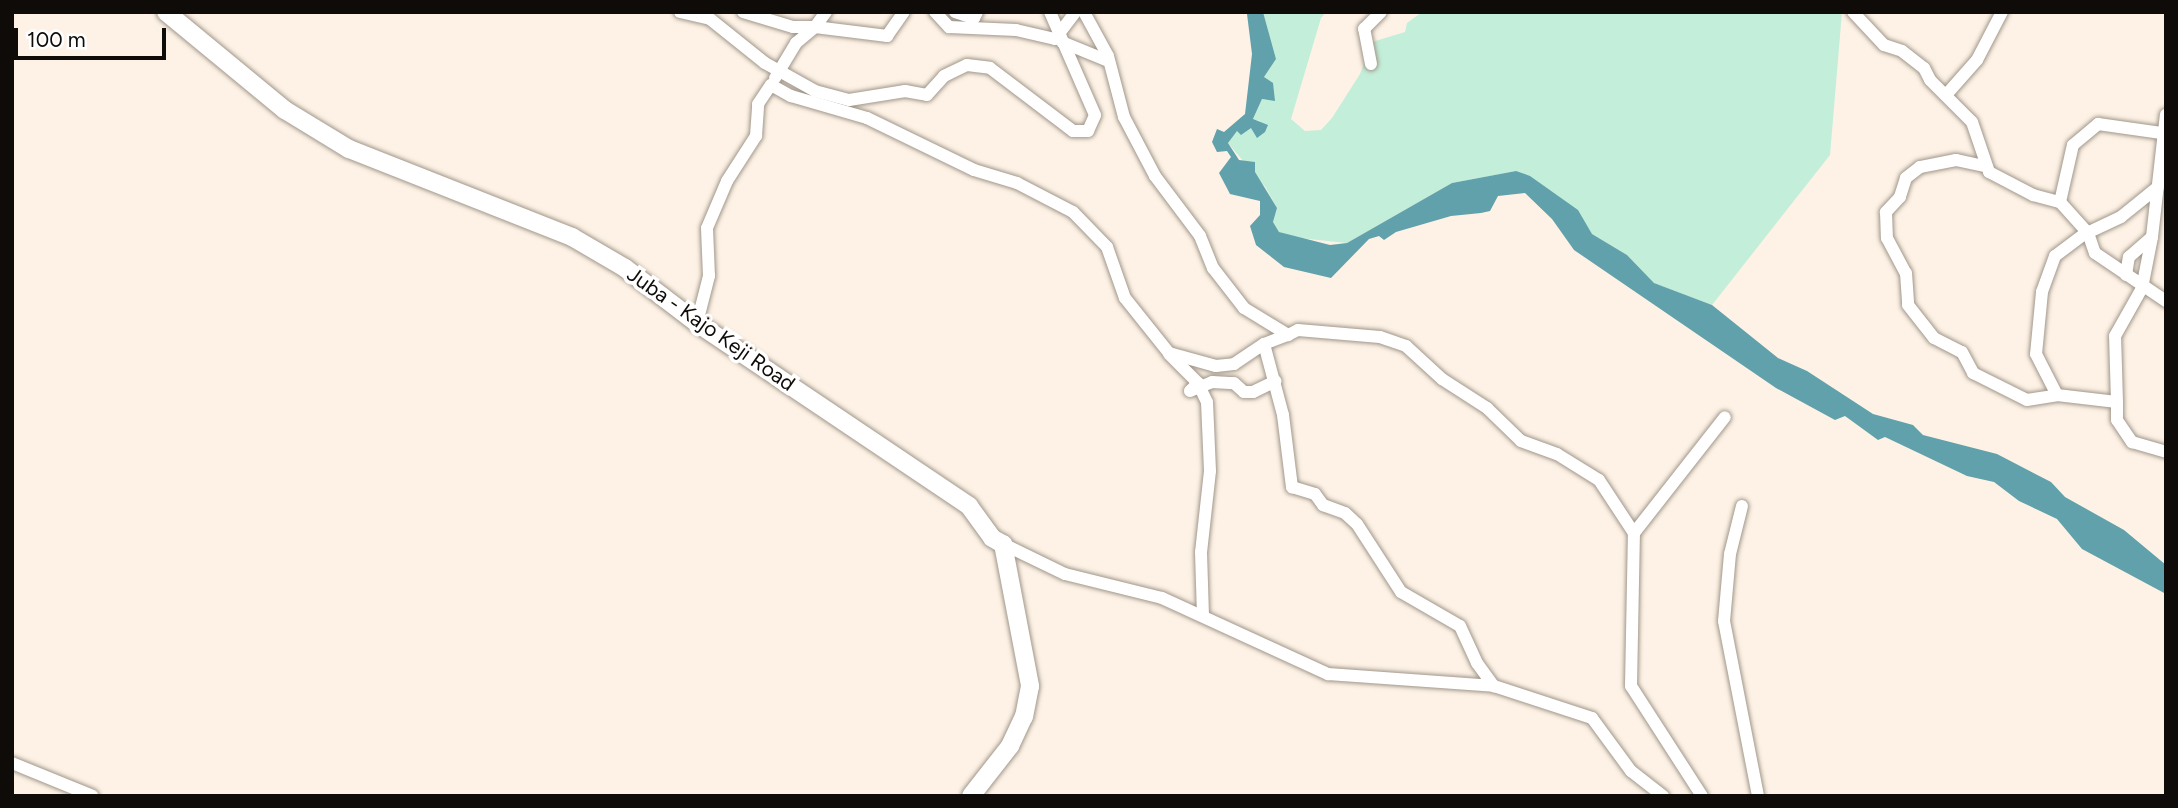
<!DOCTYPE html>
<html>
<head>
<meta charset="utf-8">
<style>
	body { margin:0 }
	#map { position:relative; width:2178px; height:808px; overflow:hidden; background:#fdf2e5; font-family:Figtree,sans-serif }
	div>[style] { position:absolute }
	.green>* { inset:0; background:#c3eed9 }
	.water>* { inset:0; background:#60a1ab }
	.roads { filter:drop-shadow(0 0 2px #a0968a) drop-shadow(0 0 2px #a0968a) }
	.street>* { height:12px; margin:-6px; padding:0 6px; transform-origin:6px; border-radius:6px; background:#fff }
	.secondary>* { height:18px; margin:-9px; padding:0 9px; transform-origin:9px; border-radius:9px; background:#fff }
	span { translate:-50% -50%; white-space:nowrap; text-align:center; line-height:1.15; -webkit-text-stroke:7px #fff; paint-order:stroke }
	.street-label { font-size:21px; color:#0f0b08 }
	.frame { position:absolute; inset:0; border:14px solid #0f0b08; pointer-events:none }
	.scale { position:absolute; left:14px; top:28px; width:152px; height:32px; box-sizing:border-box; border:4px solid #0f0b08; border-top:0; padding-left:9px; font-size:21px; line-height:24px; white-space:nowrap; color:#0f0b08; -webkit-text-stroke:5px #fff; paint-order:stroke }
</style>
</head>
<body>
<div id="map">
	<div class="green">
		<i style="clip-path:polygon(1263px 12px,1326px 12px,1321px 18px,1291px 119px,1305px 131px,1321px 130px,1332px 118px,1360px 74px,1372px 42px,1405px 32px,1407px 23px,1422px 12px,1842px 12px,1830px 155px,1712px 305px,1654px 283px,1627px 255px,1592px 234px,1577px 210px,1516px 171px,1452px 183px,1347px 243px,1290px 237px,1279px 232px,1273px 222px,1277px 208px,1266px 188px,1228px 143px,1237px 131px,1261px 121px,1253px 120px,1262px 99px,1266px 100px,1270px 83px,1264px 77px,1276px 59px)"></i>
	</div>
	<div class="water">
		<i style="clip-path:polygon(1263px 12px,1276px 59px,1264px 77px,1273px 83px,1275px 101px,1262px 99px,1253px 119px,1268px 125px,1265px 132px,1257px 138px,1251px 128px,1241px 135px,1237px 131px,1228px 143px,1239px 160px,1255px 162px,1255px 172px,1277px 208px,1273px 222px,1279px 232px,1330px 245px,1347px 243px,1452px 183px,1516px 171px,1530px 176px,1578px 210px,1592px 234px,1627px 255px,1654px 283px,1712px 305px,1778px 358px,1807px 371px,1873px 414px,1913px 425px,1923px 435px,1997px 454px,2051px 482px,2065px 497px,2124px 530px,2166px 565px,2166px 594px,2082px 549px,2057px 519px,2019px 501px,1994px 482px,1967px 476px,1885px 437px,1878px 440px,1845px 416px,1835px 420px,1776px 388px,1574px 250px,1552px 219px,1525px 193px,1498px 196px,1490px 211px,1481px 213px,1451px 216px,1396px 232px,1384px 240px,1379px 236px,1369px 239px,1331px 278px,1284px 267px,1256px 245px,1250px 226px,1260px 215px,1260px 201px,1230px 194px,1219px 173px,1231px 157px,1227px 151px,1217px 152px,1212px 142px,1217px 129px,1224px 132px,1245px 114px,1252px 54px,1247px 14px)"></i>
	</div>
	<div class="roads">
		<div class="street">
			<i style="left:680px;top:12px;width:31px;rotate:13deg"></i>
			<i style="left:710px;top:19px;width:70px;rotate:38.7deg"></i>
			<i style="left:765px;top:63px;width:57px;rotate:29.2deg"></i>
			<i style="left:815px;top:91px;width:35px;rotate:15deg"></i>
			<i style="left:849px;top:100px;width:57px;rotate:-9.1deg"></i>
			<i style="left:905px;top:91px;width:22px;rotate:10deg"></i>
			<i style="left:927px;top:95px;width:25px;rotate:-48deg"></i>
			<i style="left:944px;top:76px;width:25px;rotate:-26deg"></i>
			<i style="left:967px;top:65px;width:23px;rotate:7deg"></i>
			<i style="left:990px;top:68px;width:104px;rotate:37.2deg"></i>
			<i style="left:1073px;top:131px;width:15px"></i>
			<i style="left:1088px;top:131px;width:17px;rotate:-66deg"></i>
			<i style="left:1095px;top:115px;width:112px;rotate:-113.6deg"></i>
			<i style="left:743px;top:12px;width:52px;rotate:16.7deg"></i>
			<i style="left:793px;top:27px;width:22px"></i>
			<i style="left:815px;top:27px;width:19px;rotate:-54deg"></i>
			<i style="left:935px;top:12px;width:21px;rotate:47deg"></i>
			<i style="left:949px;top:27px;width:67px;rotate:2.6deg"></i>
			<i style="left:1016px;top:30px;width:40px;rotate:13deg"></i>
			<i style="left:1055px;top:39px;width:34px;rotate:-53deg"></i>
			<i style="left:955px;top:12px;width:20px;rotate:18deg"></i>
			<i style="left:974px;top:18px;width:7px;rotate:-63deg"></i>
			<i style="left:1084px;top:12px;width:50px;rotate:61.4deg"></i>
			<i style="left:1108px;top:56px;width:63px;rotate:75.3deg"></i>
			<i style="left:1124px;top:117px;width:67px;rotate:62.3deg"></i>
			<i style="left:1155px;top:176px;width:75px;rotate:53.1deg"></i>
			<i style="left:1200px;top:236px;width:35px;rotate:68deg"></i>
			<i style="left:1213px;top:268px;width:51px;rotate:52.2deg"></i>
			<i style="left:1244px;top:308px;width:52px;rotate:31.5deg"></i>
			<i style="left:1288px;top:335px;width:11px;rotate:-27deg"></i>
			<i style="left:1298px;top:330px;width:82px;rotate:4.9deg"></i>
			<i style="left:1380px;top:337px;width:28px;rotate:19deg"></i>
			<i style="left:1406px;top:346px;width:49px;rotate:42.5deg"></i>
			<i style="left:1442px;top:379px;width:54px;rotate:32.8deg"></i>
			<i style="left:1487px;top:408px;width:47px;rotate:44.1deg"></i>
			<i style="left:1521px;top:441px;width:38px;rotate:20deg"></i>
			<i style="left:1557px;top:454px;width:49px;rotate:31.8deg"></i>
			<i style="left:1599px;top:480px;width:64px;rotate:56.6deg"></i>
			<i style="left:1853px;top:12px;width:45px;rotate:46.8deg"></i>
			<i style="left:1884px;top:45px;width:19px;rotate:18deg"></i>
			<i style="left:1902px;top:51px;width:28px;rotate:38deg"></i>
			<i style="left:1924px;top:68px;width:13px;rotate:63deg"></i>
			<i style="left:1930px;top:80px;width:59px;rotate:45deg"></i>
			<i style="left:1972px;top:122px;width:53px;rotate:71.2deg"></i>
			<i style="left:1989px;top:172px;width:50px;rotate:27.6deg"></i>
			<i style="left:2033px;top:195px;width:28px;rotate:15deg"></i>
			<i style="left:2060px;top:202px;width:42px;rotate:47.9deg"></i>
			<i style="left:2088px;top:233px;width:21px;rotate:71deg"></i>
			<i style="left:2095px;top:253px;width:86px;rotate:34.1deg"></i>
			<i style="left:1062px;top:42px;width:50px;rotate:22.4deg"></i>
			<i style="left:1371px;top:64px;width:36px;rotate:-101deg"></i>
			<i style="left:1364px;top:29px;width:24px;rotate:-45deg"></i>
			<i style="left:775px;top:78px;width:41px;rotate:-59deg"></i>
			<i style="left:796px;top:43px;width:25px;rotate:-40deg"></i>
			<i style="left:815px;top:27px;width:73px;rotate:7.1deg"></i>
			<i style="left:887px;top:36px;width:29px;rotate:-55deg"></i>
			<i style="left:1946px;top:95px;width:47px;rotate:-48.5deg"></i>
			<i style="left:1977px;top:60px;width:54px;rotate:-62.5deg"></i>
			<i style="left:1984px;top:166px;width:29px;rotate:-168deg"></i>
			<i style="left:1956px;top:160px;width:37px;rotate:169deg"></i>
			<i style="left:1920px;top:167px;width:18px;rotate:142deg"></i>
			<i style="left:1906px;top:178px;width:20px;rotate:108deg"></i>
			<i style="left:1900px;top:197px;width:21px;rotate:133deg"></i>
			<i style="left:1886px;top:212px;width:26px;rotate:88deg"></i>
			<i style="left:1887px;top:238px;width:40px;rotate:62deg"></i>
			<i style="left:1906px;top:273px;width:32px;rotate:86deg"></i>
			<i style="left:1908px;top:305px;width:42px;rotate:51.8deg"></i>
			<i style="left:1934px;top:338px;width:31px;rotate:27deg"></i>
			<i style="left:1962px;top:352px;width:24px;rotate:62deg"></i>
			<i style="left:1973px;top:373px;width:60px;rotate:26.6deg"></i>
			<i style="left:2027px;top:400px;width:30px;rotate:-9deg"></i>
			<i style="left:2158px;top:187px;width:48px;rotate:141deg"></i>
			<i style="left:2121px;top:217px;width:42px;rotate:154.7deg"></i>
			<i style="left:2083px;top:235px;width:35px;rotate:143deg"></i>
			<i style="left:2055px;top:256px;width:38px;rotate:110deg"></i>
			<i style="left:2042px;top:292px;width:62px;rotate:95.5deg"></i>
			<i style="left:2036px;top:354px;width:46px;rotate:62.9deg"></i>
			<i style="left:2057px;top:395px;width:60px;rotate:6.7deg"></i>
			<i style="left:2117px;top:402px;width:18px;rotate:90deg"></i>
			<i style="left:2117px;top:420px;width:27px;rotate:56deg"></i>
			<i style="left:2132px;top:442px;width:35px;rotate:16deg"></i>
			<i style="left:2060px;top:202px;width:58px;rotate:-77.2deg"></i>
			<i style="left:2073px;top:145px;width:33px;rotate:-40deg"></i>
			<i style="left:2098px;top:124px;width:64px;rotate:8.1deg"></i>
			<i style="left:2126px;top:275px;width:18px;rotate:-81deg"></i>
			<i style="left:2129px;top:257px;width:30px;rotate:-41deg"></i>
			<i style="left:2152px;top:237px;width:123px;rotate:-83.5deg"></i>
			<i style="left:697px;top:323px;width:49px;rotate:-75.7deg"></i>
			<i style="left:709px;top:276px;width:48px;rotate:-92.4deg"></i>
			<i style="left:707px;top:228px;width:51px;rotate:-66.9deg"></i>
			<i style="left:727px;top:181px;width:54px;rotate:-57.2deg"></i>
			<i style="left:756px;top:136px;width:32px;rotate:-86deg"></i>
			<i style="left:758px;top:104px;width:23px;rotate:-56deg"></i>
			<i style="left:771px;top:85px;width:23px;rotate:29deg"></i>
			<i style="left:791px;top:96px;width:79px;rotate:16.1deg"></i>
			<i style="left:867px;top:118px;width:119px;rotate:25.9deg"></i>
			<i style="left:974px;top:170px;width:45px;rotate:16.8deg"></i>
			<i style="left:1017px;top:183px;width:63px;rotate:27.4deg"></i>
			<i style="left:1073px;top:212px;width:49px;rotate:45.8deg"></i>
			<i style="left:1107px;top:247px;width:54px;rotate:70.6deg"></i>
			<i style="left:1125px;top:298px;width:70px;rotate:51.3deg"></i>
			<i style="left:1169px;top:353px;width:49px;rotate:15.5deg"></i>
			<i style="left:1216px;top:366px;width:18px;rotate:-6deg"></i>
			<i style="left:1234px;top:364px;width:36px;rotate:-34deg"></i>
			<i style="left:1264px;top:344px;width:26px;rotate:-21deg"></i>
			<i style="left:1264px;top:344px;width:73px;rotate:75deg"></i>
			<i style="left:1283px;top:415px;width:73px;rotate:82.9deg"></i>
			<i style="left:1292px;top:487px;width:24px;rotate:17deg"></i>
			<i style="left:1315px;top:494px;width:14px;rotate:54deg"></i>
			<i style="left:1323px;top:505px;width:23px;rotate:20deg"></i>
			<i style="left:1345px;top:513px;width:16px;rotate:43deg"></i>
			<i style="left:1357px;top:524px;width:81px;rotate:57.1deg"></i>
			<i style="left:1401px;top:592px;width:68px;rotate:30deg"></i>
			<i style="left:1460px;top:626px;width:41px;rotate:65.3deg"></i>
			<i style="left:1477px;top:663px;width:29px;rotate:54deg"></i>
			<i style="left:1169px;top:354px;width:41px;rotate:45deg"></i>
			<i style="left:1198px;top:383px;width:21px;rotate:65deg"></i>
			<i style="left:1207px;top:402px;width:69px;rotate:87.5deg"></i>
			<i style="left:1210px;top:471px;width:81px;rotate:96.3deg"></i>
			<i style="left:1201px;top:552px;width:64px;rotate:88.2deg"></i>
			<i style="left:1198px;top:383px;width:11px;rotate:135deg"></i>
			<i style="left:1190px;top:391px;width:24px;rotate:-22deg"></i>
			<i style="left:1212px;top:382px;width:22px;rotate:3deg"></i>
			<i style="left:1234px;top:383px;width:13px;rotate:42deg"></i>
			<i style="left:1244px;top:392px;width:9px"></i>
			<i style="left:1253px;top:392px;width:25px;rotate:-26deg"></i>
			<i style="left:2117px;top:402px;width:66px;rotate:-91.7deg"></i>
			<i style="left:2115px;top:336px;width:55px;rotate:-60.6deg"></i>
			<i style="left:2142px;top:288px;width:52px;rotate:-78.9deg"></i>
			<i style="left:1742px;top:506px;width:49px;rotate:104deg"></i>
			<i style="left:1730px;top:554px;width:67px;rotate:95.1deg"></i>
			<i style="left:1724px;top:621px;width:178px;rotate:79deg"></i>
			<i style="left:1003px;top:544px;width:69px;rotate:25.8deg"></i>
			<i style="left:1065px;top:574px;width:100px;rotate:13.9deg"></i>
			<i style="left:1162px;top:598px;width:183px;rotate:24.6deg"></i>
			<i style="left:1328px;top:674px;width:166px;rotate:4.1deg"></i>
			<i style="left:1494px;top:686px;width:103px;rotate:18.1deg"></i>
			<i style="left:1592px;top:718px;width:66px;rotate:53.7deg"></i>
			<i style="left:1631px;top:771px;width:41px;rotate:38deg"></i>
			<i style="left:12px;top:763px;width:87px;rotate:22.2deg"></i>
			<i style="left:1702px;top:796px;width:131px;rotate:-122.8deg"></i>
			<i style="left:1631px;top:686px;width:153px;rotate:-88.9deg"></i>
			<i style="left:1634px;top:533px;width:147px;rotate:-51.9deg"></i>
		</div>
		<div class="secondary">
			<i style="left:166px;top:12px;width:154px;rotate:39.5deg"></i>
			<i style="left:285px;top:110px;width:75px;rotate:31.4deg"></i>
			<i style="left:349px;top:149px;width:240px;rotate:21.5deg"></i>
			<i style="left:572px;top:237px;width:61px;rotate:30.3deg"></i>
			<i style="left:625px;top:268px;width:91px;rotate:37.4deg"></i>
			<i style="left:697px;top:323px;width:328px;rotate:33.9deg"></i>
			<i style="left:969px;top:506px;width:39px;rotate:54deg"></i>
			<i style="left:992px;top:538px;width:13px;rotate:29deg"></i>
			<i style="left:1003px;top:544px;width:145px;rotate:79.2deg"></i>
			<i style="left:1030px;top:686px;width:31px;rotate:101deg"></i>
			<i style="left:1024px;top:716px;width:33px;rotate:115deg"></i>
			<i style="left:1010px;top:746px;width:63px;rotate:128deg"></i>
		</div>
	</div>
	<div class="street-label">
		<span style="left:711px;top:329px;rotate:35deg">Juba - Kajo Keji Road</span>
	</div>
	<div class="frame"></div>
	<div class="scale">100 m</div>
</div>
</body>
</html>
